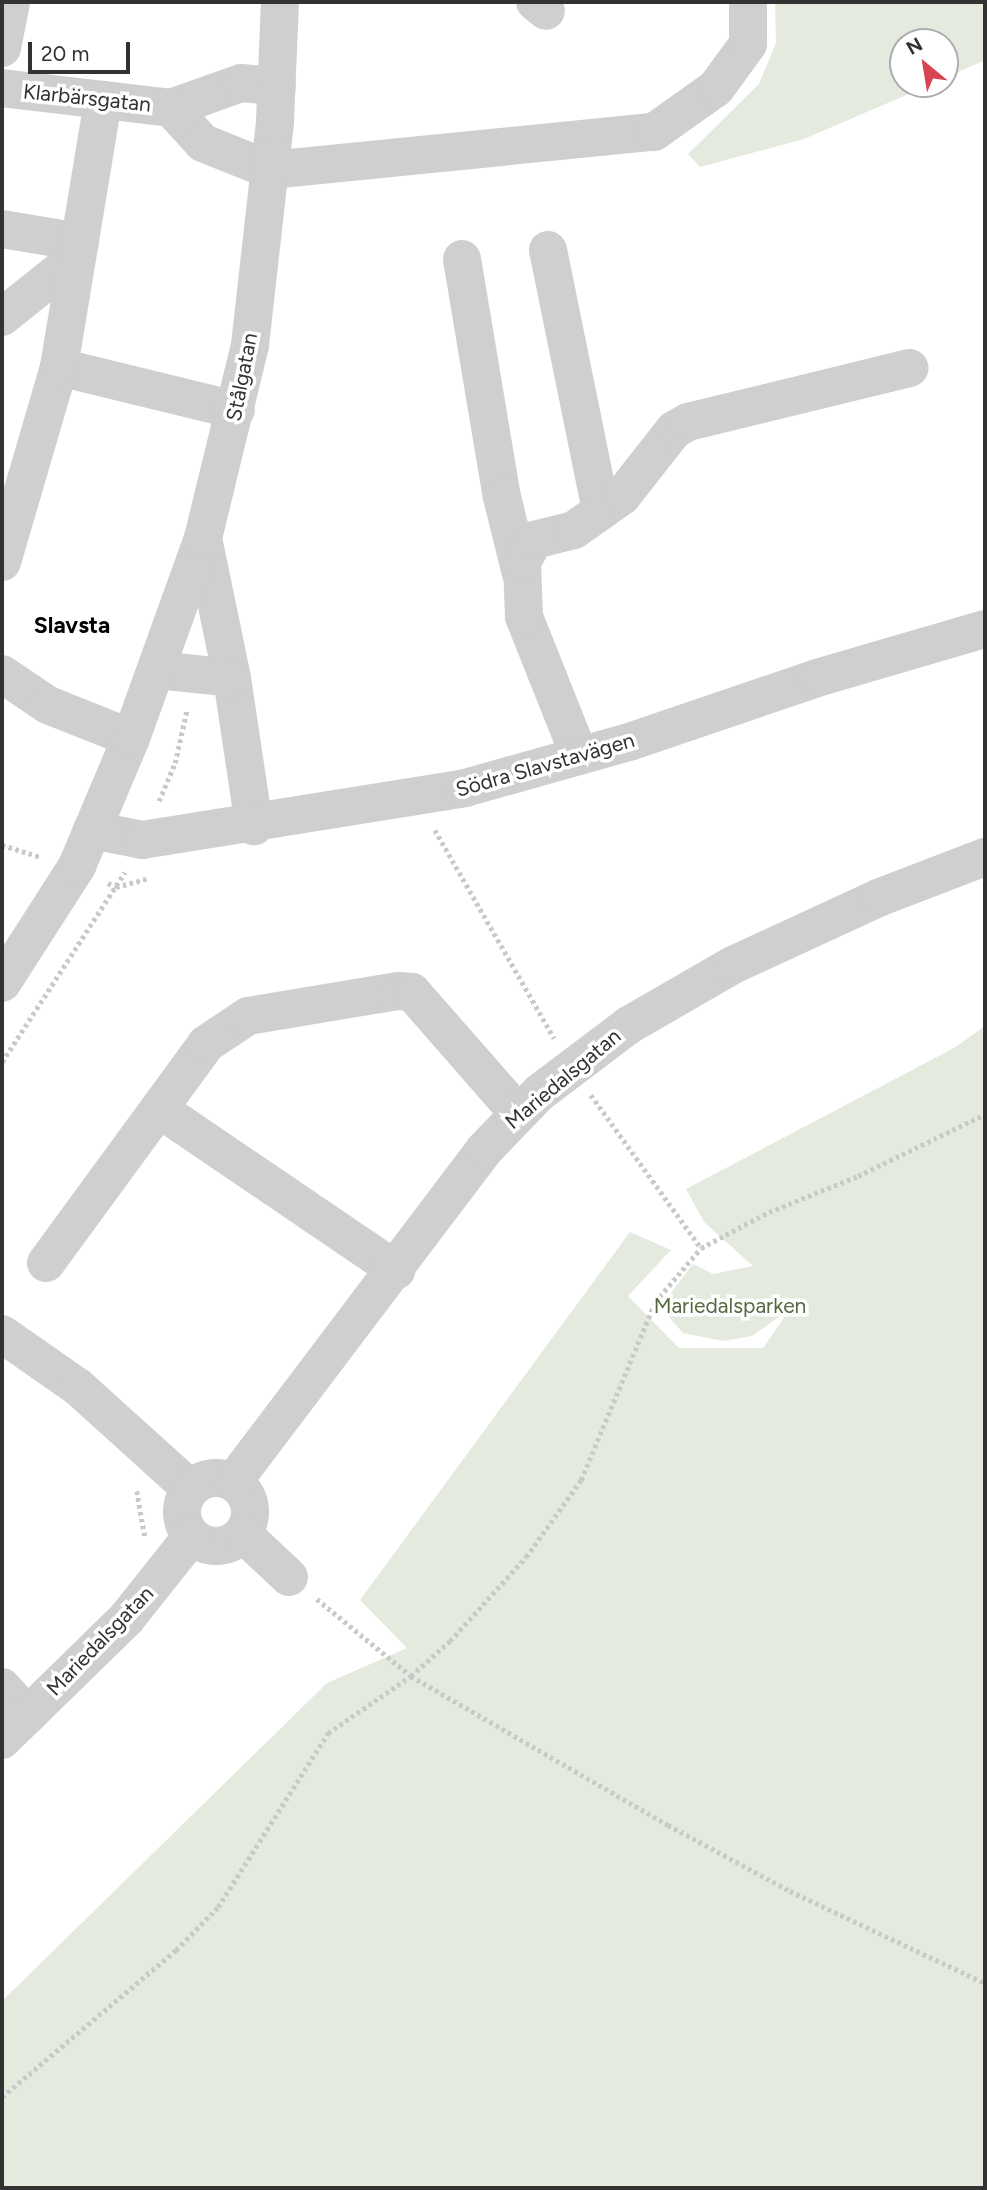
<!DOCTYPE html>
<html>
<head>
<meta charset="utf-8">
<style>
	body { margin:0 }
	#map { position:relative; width:987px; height:2190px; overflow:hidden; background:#fff; font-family:Figtree,sans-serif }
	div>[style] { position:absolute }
	.green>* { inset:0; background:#e5eade }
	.path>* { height:4.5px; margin-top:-2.25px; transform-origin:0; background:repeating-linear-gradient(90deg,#c9c9c9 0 3.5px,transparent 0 7px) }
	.minor>* { height:38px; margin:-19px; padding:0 19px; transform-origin:19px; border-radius:19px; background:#cfcfcf }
	.minor>.ring { margin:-19px; padding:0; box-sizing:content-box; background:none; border:38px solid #cfcfcf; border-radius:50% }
	span { translate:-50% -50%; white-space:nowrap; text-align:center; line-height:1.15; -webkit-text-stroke:7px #fff; paint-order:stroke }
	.street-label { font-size:21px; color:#323232 }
	.park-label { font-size:21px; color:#566a42 }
	.neighbourhood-label { font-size:23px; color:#000; font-weight:700 }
	.frame { position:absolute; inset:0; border:4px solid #323232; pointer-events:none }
	.north { position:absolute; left:889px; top:28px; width:70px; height:70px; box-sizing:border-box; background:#fff; border:2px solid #adadad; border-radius:50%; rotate:330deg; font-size:19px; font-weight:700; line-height:28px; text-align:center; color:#323232 }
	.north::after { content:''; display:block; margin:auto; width:24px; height:32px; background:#d74553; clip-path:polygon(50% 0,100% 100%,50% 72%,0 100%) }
	.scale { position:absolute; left:28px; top:42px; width:102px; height:32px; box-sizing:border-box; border:4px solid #323232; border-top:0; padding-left:9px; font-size:21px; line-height:24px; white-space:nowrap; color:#323232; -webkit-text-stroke:5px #fff; paint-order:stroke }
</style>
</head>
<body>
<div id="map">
	<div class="green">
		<i style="clip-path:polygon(775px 2px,985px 2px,985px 60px,945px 78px,945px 42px,903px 42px,903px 84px,932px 84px,804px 139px,700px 167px,688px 154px,759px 84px,776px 43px)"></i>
		<i style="clip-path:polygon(985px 1026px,985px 2188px,2px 2188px,2px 2001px,327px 1683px,407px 1648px,360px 1600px,630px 1232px,671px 1250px,628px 1296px,679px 1348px,763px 1348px,790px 1309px,752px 1336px,723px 1341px,683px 1333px,660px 1307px,693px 1264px,713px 1274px,753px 1266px,704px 1222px,686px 1189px,954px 1048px)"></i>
	</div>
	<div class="path">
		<i style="left:159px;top:801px;width:41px;rotate:-67.2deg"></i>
		<i style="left:175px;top:763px;width:55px;rotate:-77.5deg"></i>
		<i style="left:435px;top:830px;width:240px;rotate:60.2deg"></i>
		<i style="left:2px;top:845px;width:41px;rotate:17.1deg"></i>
		<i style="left:108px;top:883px;width:9px;rotate:27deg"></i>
		<i style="left:116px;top:887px;width:34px;rotate:-15deg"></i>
		<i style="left:2px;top:1062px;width:226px;rotate:-57.1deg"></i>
		<i style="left:591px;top:1095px;width:188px;rotate:54.3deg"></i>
		<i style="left:137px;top:1491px;width:47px;rotate:80.1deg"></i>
		<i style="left:317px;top:1599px;width:122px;rotate:39.3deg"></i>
		<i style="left:411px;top:1676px;width:297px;rotate:30.1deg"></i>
		<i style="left:668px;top:1825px;width:139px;rotate:28.4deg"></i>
		<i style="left:790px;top:1891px;width:216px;rotate:25.3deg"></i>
		<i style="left:2px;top:2097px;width:228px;rotate:-40.2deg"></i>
		<i style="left:176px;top:1950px;width:60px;rotate:-45.7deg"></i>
		<i style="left:218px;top:1907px;width:206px;rotate:-57.7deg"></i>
		<i style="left:328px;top:1733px;width:101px;rotate:-34.5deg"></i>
		<i style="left:411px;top:1676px;width:52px;rotate:-41.9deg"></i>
		<i style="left:450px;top:1641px;width:113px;rotate:-47.9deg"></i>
		<i style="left:526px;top:1557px;width:95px;rotate:-54.5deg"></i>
		<i style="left:581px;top:1480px;width:193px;rotate:-67.4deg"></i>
		<i style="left:655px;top:1302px;width:71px;rotate:-49.6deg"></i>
		<i style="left:701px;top:1248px;width:77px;rotate:-27.9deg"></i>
		<i style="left:769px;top:1212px;width:96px;rotate:-22deg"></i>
		<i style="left:858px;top:1176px;width:141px;rotate:-26deg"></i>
	</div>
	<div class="minor">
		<i style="left:535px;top:2px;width:14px;rotate:39deg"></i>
		<i style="left:2px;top:48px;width:47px;rotate:-78.9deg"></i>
		<i style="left:2px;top:88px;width:170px;rotate:6.7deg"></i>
		<i style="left:171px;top:108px;width:74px;rotate:-19.7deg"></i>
		<i style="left:241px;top:83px;width:36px;rotate:5deg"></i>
		<i style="left:171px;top:108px;width:47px;rotate:47.6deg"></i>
		<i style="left:203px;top:143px;width:72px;rotate:21.9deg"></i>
		<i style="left:270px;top:170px;width:386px;rotate:-5.7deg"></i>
		<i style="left:654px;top:132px;width:76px;rotate:-35.4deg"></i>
		<i style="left:716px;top:88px;width:54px;rotate:-54deg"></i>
		<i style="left:748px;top:44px;width:42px;rotate:-90deg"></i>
		<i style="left:2px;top:229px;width:79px;rotate:9.5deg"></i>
		<i style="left:548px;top:250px;width:266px;rotate:78.5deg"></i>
		<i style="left:462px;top:259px;width:241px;rotate:80.5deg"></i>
		<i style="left:502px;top:497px;width:79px;rotate:76.1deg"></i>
		<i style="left:2px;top:317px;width:96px;rotate:-38.7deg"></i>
		<i style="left:59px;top:367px;width:182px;rotate:13.7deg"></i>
		<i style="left:203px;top:538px;width:143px;rotate:78.3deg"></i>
		<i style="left:232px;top:678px;width:150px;rotate:81.5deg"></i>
		<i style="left:2px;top:562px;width:203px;rotate:-73.7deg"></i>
		<i style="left:59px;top:367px;width:271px;rotate:-80.6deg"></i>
		<i style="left:157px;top:670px;width:75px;rotate:6.1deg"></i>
		<i style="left:2px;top:674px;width:55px;rotate:34deg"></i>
		<i style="left:48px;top:705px;width:89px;rotate:21.7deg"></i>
		<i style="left:579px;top:755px;width:149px;rotate:-111.7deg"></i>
		<i style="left:524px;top:617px;width:55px;rotate:-92.1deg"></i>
		<i style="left:522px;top:562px;width:25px;rotate:-61deg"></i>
		<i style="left:534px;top:540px;width:41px;rotate:-14deg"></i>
		<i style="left:574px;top:530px;width:59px;rotate:-35.3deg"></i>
		<i style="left:622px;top:496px;width:84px;rotate:-51.8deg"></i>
		<i style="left:674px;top:430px;width:16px;rotate:-30deg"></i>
		<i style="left:688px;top:422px;width:228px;rotate:-13.7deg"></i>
		<i style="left:92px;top:830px;width:51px;rotate:11.3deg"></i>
		<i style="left:142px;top:840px;width:327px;rotate:-9.1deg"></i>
		<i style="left:465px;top:788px;width:173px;rotate:-15.7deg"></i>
		<i style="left:632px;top:741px;width:195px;rotate:-18.8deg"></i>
		<i style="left:817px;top:678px;width:175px;rotate:-16.3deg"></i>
		<i style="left:2px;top:983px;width:139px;rotate:-57.3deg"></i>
		<i style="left:77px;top:866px;width:139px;rotate:-67.1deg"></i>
		<i style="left:131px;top:738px;width:213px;rotate:-70.2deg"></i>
		<i style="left:203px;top:538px;width:199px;rotate:-76.3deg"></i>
		<i style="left:250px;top:345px;width:225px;rotate:-83.6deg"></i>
		<i style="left:275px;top:121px;width:119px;rotate:-87.6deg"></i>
		<i style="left:159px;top:1109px;width:287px;rotate:34.2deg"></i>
		<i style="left:46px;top:1263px;width:271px;rotate:-53.8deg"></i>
		<i style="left:206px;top:1044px;width:50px;rotate:-33.7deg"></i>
		<i style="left:248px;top:1016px;width:152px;rotate:-9.5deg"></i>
		<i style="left:398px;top:991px;width:14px;rotate:4deg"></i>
		<i style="left:412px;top:992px;width:161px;rotate:48.8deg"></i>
		<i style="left:2px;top:1334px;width:93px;rotate:34.9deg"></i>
		<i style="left:78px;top:1387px;width:152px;rotate:42.1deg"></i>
		<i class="ring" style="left:182px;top:1478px;width:30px;height:30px"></i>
		<i style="left:233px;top:1482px;width:416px;rotate:-52.9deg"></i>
		<i style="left:484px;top:1150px;width:79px;rotate:-46deg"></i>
		<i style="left:539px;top:1093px;width:113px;rotate:-37.1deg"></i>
		<i style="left:629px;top:1025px;width:120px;rotate:-30deg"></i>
		<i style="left:733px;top:965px;width:160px;rotate:-24.8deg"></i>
		<i style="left:878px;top:898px;width:115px;rotate:-21deg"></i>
		<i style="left:243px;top:1534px;width:63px;rotate:43.1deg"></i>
		<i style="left:2px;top:1687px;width:38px;rotate:48deg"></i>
		<i style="left:2px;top:1740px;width:173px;rotate:-44.3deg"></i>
		<i style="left:126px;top:1619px;width:106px;rotate:-51.5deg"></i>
	</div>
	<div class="street-label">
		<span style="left:87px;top:98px;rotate:6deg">Klarbärsgatan</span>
		<span style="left:242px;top:377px;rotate:-79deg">Stålgatan</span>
		<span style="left:545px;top:765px;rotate:-16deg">Södra Slavstavägen</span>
		<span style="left:563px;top:1079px;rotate:-40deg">Mariedalsgatan</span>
		<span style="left:100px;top:1641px;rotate:-46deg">Mariedalsgatan</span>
	</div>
	<div class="park-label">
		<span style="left:730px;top:1306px">Mariedalsparken</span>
	</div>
	<div class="neighbourhood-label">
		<span style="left:72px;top:625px">Slavsta</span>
	</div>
	<div class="frame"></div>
	<div class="north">N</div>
	<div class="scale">20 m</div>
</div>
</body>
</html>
